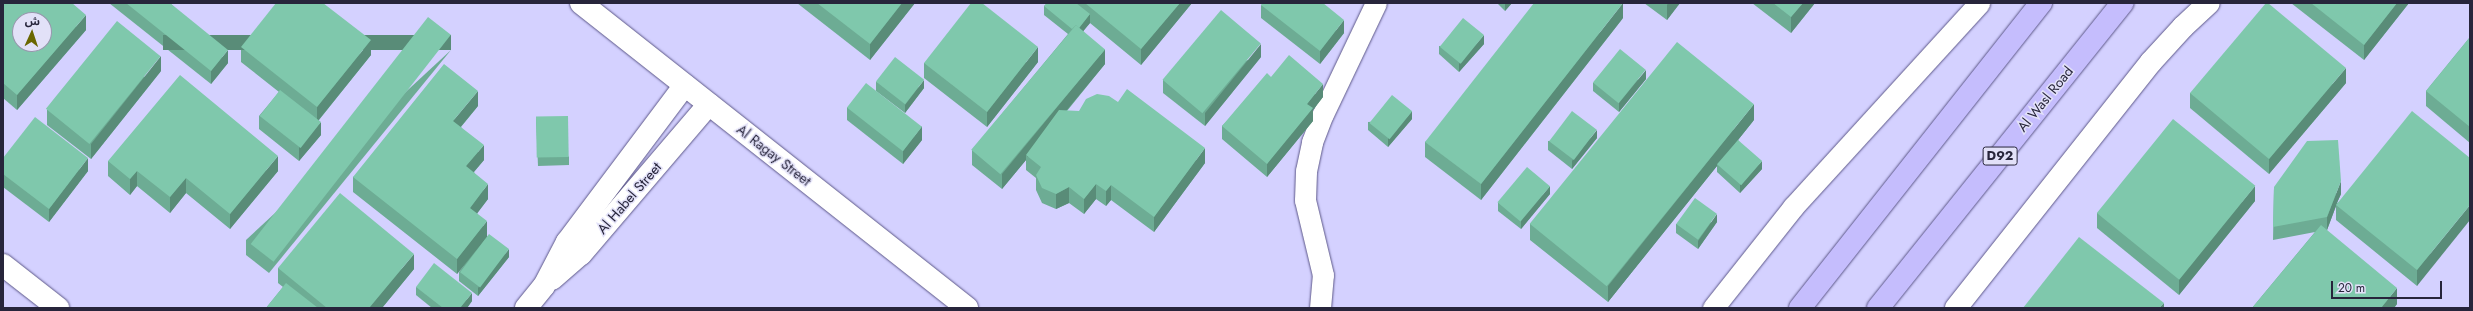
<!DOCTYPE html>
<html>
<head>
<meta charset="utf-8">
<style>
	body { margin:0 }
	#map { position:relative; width:2473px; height:311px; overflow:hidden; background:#d4d1ff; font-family:Jost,"Noto Sans Arabic",sans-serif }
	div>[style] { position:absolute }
	.roads { filter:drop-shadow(0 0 1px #5d5889) drop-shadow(0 0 1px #5d5889) }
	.lane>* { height:21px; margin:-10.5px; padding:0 10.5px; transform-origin:10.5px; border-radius:10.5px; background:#fff }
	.street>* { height:22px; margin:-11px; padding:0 11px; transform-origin:11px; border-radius:11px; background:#fff }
	.primary>* { height:22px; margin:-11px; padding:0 11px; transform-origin:11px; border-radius:11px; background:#c5bdfd }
	.wall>* { inset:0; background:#6dac94 }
	.shaded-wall>* { inset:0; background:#598c78; transform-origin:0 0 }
	.building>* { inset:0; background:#7fc8ac; transform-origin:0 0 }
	span { translate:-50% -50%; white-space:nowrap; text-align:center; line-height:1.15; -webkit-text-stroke:3px #e2e1f8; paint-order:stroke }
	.shield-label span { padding:1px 3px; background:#e2e1f8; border:1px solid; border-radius:3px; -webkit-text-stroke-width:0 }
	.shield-label { font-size:13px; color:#27253b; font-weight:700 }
	.street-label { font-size:14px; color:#27253b }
	.frame { position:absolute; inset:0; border:4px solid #27253b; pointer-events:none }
	.north { position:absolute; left:12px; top:12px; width:40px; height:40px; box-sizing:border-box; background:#e2e1f8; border:1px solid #9796ac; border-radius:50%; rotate:3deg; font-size:11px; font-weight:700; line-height:16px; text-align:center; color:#27253b }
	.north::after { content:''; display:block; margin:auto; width:14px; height:18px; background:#6a6700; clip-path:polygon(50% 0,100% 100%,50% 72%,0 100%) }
	.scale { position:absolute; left:2331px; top:281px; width:111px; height:18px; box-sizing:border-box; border:2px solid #27253b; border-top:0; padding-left:5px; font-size:12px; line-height:14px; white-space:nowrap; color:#27253b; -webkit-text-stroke:3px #e2e1f8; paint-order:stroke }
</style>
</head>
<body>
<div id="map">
	<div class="roads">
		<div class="lane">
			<i style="left:1320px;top:308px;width:33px;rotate:-85deg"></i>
			<i style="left:1323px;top:275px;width:77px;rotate:-103.5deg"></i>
			<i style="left:1305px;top:200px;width:29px;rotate:-88deg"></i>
			<i style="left:1306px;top:171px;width:30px;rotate:-78deg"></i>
			<i style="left:1312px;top:142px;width:30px;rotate:-69deg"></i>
			<i style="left:1323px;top:114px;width:123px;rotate:-64.5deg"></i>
			<i style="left:1713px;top:308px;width:129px;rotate:-51.6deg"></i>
			<i style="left:1793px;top:207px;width:276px;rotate:-47.6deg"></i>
		</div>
		<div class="street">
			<i style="left:581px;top:3px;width:492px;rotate:38.3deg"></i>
			<i style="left:3px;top:265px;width:70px;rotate:38deg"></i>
			<i style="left:552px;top:279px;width:38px;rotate:-41deg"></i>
			<i style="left:581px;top:254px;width:197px;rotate:-49.5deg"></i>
			<i style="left:526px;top:308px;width:28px;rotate:-51deg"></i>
			<i style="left:544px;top:286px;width:50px;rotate:-62.4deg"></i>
			<i style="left:567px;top:242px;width:196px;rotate:-53.1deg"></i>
			<i style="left:1956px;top:308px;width:314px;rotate:-51.6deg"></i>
			<i style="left:2151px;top:62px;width:47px;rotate:-47.6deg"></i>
			<i style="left:2183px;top:27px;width:35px;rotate:-43deg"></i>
		</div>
		<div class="primary">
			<i style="left:1800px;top:308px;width:389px;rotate:-51.7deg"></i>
			<i style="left:1878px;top:308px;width:391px;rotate:-51.3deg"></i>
		</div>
	</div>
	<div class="wall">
		<i style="clip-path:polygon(3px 3px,86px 30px,17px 110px,3px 98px)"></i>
		<i style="clip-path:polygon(109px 3px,170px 3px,228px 63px,211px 84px)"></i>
		<i style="clip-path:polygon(797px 3px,915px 3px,870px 60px)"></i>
		<i style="clip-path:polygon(1047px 3px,1192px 3px,1141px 65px,1090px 23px,1083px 31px,1105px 64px,1067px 111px,1205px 163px,1154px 232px,1111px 200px,1106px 206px,1096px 199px,1084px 214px,1069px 203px,1056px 209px,1042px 203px,1036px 190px,1036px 178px,1026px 170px,1026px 160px,1002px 189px,972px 165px,972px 150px,1068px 34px,1044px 15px,1044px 6px)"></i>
		<i style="clip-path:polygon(1497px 3px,1512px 3px,1505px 11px)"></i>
		<i style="clip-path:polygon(1644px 3px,1680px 3px,1667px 20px)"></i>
		<i style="clip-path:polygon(1752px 3px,1815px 3px,1791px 33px)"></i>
		<i style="clip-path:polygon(2291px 3px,2409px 3px,2364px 60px)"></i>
		<i style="clip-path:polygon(1261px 5px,1344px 33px,1320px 64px,1261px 18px)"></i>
		<i style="clip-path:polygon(1623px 18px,1481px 200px,1425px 157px,1425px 142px)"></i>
		<i style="clip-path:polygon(2470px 37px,2470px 143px,2426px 106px,2426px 91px)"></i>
		<i style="clip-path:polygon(1484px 44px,1459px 72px,1439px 54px,1439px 46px)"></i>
		<i style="clip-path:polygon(241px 47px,371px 55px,319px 120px,321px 135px,299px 161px,259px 129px,259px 116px,279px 92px,241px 62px)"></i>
		<i style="clip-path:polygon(451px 50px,269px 273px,246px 255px,246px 240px)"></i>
		<i style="clip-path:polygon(1261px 57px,1205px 126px,1163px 93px,1163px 80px)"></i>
		<i style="clip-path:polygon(1038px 62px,987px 127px,924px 78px,924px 63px)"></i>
		<i style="clip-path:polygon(161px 71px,91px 159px,47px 125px,47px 110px)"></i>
		<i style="clip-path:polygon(1271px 77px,1323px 97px,1313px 110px,1313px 121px,1267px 177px,1222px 139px,1222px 126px)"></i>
		<i style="clip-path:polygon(1646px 79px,1619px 112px,1593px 91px,1593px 83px)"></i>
		<i style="clip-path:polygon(876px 82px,924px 88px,905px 113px,876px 91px)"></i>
		<i style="clip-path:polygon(2346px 83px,2269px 174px,2190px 108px,2190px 93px)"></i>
		<i style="clip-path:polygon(478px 106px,461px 127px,484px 160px,474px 172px,488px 199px,477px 213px,487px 236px,509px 257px,478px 296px,459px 281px,459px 272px,465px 264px,457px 274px,353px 192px,353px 177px)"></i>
		<i style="clip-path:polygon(847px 107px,922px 140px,903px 164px,847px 120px)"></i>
		<i style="clip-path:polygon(536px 118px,569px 157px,569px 165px,538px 166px)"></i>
		<i style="clip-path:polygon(1412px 119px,1388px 147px,1368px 130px,1368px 122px)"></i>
		<i style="clip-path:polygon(1754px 120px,1738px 140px,1762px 169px,1740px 193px,1717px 172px,1717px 166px,1608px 302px,1530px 240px,1530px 224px)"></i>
		<i style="clip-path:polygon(1597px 138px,1572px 169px,1548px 150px,1548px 141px)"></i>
		<i style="clip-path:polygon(3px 158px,88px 171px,49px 222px,3px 187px)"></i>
		<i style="clip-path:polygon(2470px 158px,2417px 286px,2336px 220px,2336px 206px,2327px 230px,2326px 230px,2397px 304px,2394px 308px,2252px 308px,2315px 232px,2273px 240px,2274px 187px,2341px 194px,2337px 203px)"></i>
		<i style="clip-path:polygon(108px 161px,278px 171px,230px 229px,186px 193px,170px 213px,137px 186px,130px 195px,108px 176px)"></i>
		<i style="clip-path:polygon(1550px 194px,1521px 229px,1498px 211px,1498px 203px)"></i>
		<i style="clip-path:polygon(2255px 201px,2179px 295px,2097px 228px,2097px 213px)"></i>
		<i style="clip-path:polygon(1717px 222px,1698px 249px,1676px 233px,1676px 224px)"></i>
		<i style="clip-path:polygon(278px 268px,414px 269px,382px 308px,266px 308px,283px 287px,278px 283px)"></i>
		<i style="clip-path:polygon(416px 287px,472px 301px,467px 308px,432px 308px,416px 295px)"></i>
	</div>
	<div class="shaded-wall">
		<i style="clip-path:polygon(902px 3px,915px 3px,870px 60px,870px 44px)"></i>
		<i style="clip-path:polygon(1180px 3px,1192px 3px,1141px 65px,1141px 49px)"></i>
		<i style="clip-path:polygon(1505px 3px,1512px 3px,1505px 11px)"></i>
		<i style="clip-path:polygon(1623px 3px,1623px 18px,1481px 200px,1481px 184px)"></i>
		<i style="clip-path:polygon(1668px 3px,1680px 3px,1667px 20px,1667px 5px)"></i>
		<i style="clip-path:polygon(1803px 3px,1815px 3px,1791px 33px,1791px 17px)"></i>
		<i style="clip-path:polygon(2397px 3px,2409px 3px,2364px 60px,2364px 45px)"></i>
		<i style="clip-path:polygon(1090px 14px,1090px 23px,1076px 40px,1076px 32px)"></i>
		<i style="clip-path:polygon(86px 15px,86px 30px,17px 110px,17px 95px)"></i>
		<i style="clip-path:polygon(1344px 20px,1344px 33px,1320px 64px,1320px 51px)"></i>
		<i style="left:451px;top:35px;width:15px;height:288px;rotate:90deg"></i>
		<i style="clip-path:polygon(1484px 35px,1484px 44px,1459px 72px,1459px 64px)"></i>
		<i style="clip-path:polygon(371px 40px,371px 55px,317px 122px,317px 107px)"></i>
		<i style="clip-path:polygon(1261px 44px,1261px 57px,1205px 126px,1205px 113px)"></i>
		<i style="clip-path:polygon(1038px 47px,1038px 62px,987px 127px,987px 112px)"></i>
		<i style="clip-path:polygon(1105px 49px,1105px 64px,1028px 157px,1026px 155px,1026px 160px,1002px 189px,1002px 174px)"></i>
		<i style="clip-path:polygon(228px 50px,228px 63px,211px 84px,211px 71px)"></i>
		<i style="clip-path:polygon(161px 56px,161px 71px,91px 159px,91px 144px)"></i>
		<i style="clip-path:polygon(2346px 68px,2346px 83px,2269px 174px,2269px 159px)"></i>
		<i style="clip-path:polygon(1646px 70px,1646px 79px,1619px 112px,1619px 103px)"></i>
		<i style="clip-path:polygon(924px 80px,924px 88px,905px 113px,905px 105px)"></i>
		<i style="clip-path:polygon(1323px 84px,1323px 97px,1313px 110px,1313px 121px,1267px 177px,1267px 164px,1307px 104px)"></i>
		<i style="clip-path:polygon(478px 91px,478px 106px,453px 136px,453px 121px)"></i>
		<i style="clip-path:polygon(1754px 104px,1754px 120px,1718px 165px,1717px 164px,1717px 166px,1608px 302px,1608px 286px)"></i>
		<i style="clip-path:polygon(1412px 111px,1412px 119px,1388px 147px,1388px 139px)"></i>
		<i style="clip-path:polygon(321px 122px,321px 135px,299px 161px,299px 148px)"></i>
		<i style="clip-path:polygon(922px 126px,922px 140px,903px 164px,903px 151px)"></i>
		<i style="clip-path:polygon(1597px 130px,1597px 138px,1572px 169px,1572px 161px)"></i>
		<i style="clip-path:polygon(484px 145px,484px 160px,466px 181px,466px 166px)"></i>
		<i style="clip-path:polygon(1205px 148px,1205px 163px,1154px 232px,1154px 217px)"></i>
		<i style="clip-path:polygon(278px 156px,278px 171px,230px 229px,230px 214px)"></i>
		<i style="clip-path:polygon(88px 158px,88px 171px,49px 222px,49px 209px)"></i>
		<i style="clip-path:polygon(1762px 161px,1762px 169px,1740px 193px,1740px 185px)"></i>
		<i style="clip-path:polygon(137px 171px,137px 186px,130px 195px,130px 179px)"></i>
		<i style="clip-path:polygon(186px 178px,186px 193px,170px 213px,170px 197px)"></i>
		<i style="clip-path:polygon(2341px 181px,2341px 194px,2336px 205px,2336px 206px,2327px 230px,2327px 217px)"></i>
		<i style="clip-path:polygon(488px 184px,488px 199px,470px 223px,470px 208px)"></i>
		<i style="clip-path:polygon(1096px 184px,1096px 199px,1084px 214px,1084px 199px)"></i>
		<i style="clip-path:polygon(1111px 185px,1111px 200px,1106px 206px,1106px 191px)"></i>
		<i style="clip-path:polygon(1550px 186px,1550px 194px,1521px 229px,1521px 221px)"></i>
		<i style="clip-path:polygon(2255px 186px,2255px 201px,2179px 295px,2179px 279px)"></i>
		<i style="clip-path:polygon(1069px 187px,1069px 203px,1056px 209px,1056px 194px)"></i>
		<i style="clip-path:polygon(2470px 205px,2470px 220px,2417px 286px,2417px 270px)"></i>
		<i style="clip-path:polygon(1717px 214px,1717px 222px,1698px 249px,1698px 241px)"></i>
		<i style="clip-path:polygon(487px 221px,487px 237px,457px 274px,457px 259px)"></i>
		<i style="clip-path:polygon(509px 249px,509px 257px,478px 296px,478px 288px)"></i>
		<i style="clip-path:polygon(414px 254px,414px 269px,382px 308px,369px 308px)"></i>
		<i style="clip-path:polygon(2397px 288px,2397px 304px,2394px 308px,2381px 308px)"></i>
		<i style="clip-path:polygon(472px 293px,472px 301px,467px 308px,460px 308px)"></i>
		<i style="clip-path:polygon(2164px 303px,2164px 308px,2159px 308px)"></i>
	</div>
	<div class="building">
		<i style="clip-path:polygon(evenodd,3px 3px,72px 3px,86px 15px,17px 95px,3px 83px,3px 3px,20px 20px,44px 20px,44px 44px,20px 44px,20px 20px)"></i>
		<i style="clip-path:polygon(126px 3px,170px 3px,228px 50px,211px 71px)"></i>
		<i style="clip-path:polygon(276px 3px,323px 3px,371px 40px,317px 107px,241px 47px)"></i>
		<i style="clip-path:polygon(817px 3px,902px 3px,870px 44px)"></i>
		<i style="clip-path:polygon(971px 3px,982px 3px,1038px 47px,987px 112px,924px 63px)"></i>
		<i style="clip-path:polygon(1047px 3px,1076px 3px,1090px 14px,1079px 28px,1076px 25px,1072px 29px,1044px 6px)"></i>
		<i style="clip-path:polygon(1085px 3px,1180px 3px,1141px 49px)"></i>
		<i style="clip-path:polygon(1262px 3px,1323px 3px,1344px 20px,1320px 51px,1261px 5px)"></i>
		<i style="clip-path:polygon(1534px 3px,1623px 3px,1481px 184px,1425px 142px)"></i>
		<i style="clip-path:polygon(1773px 3px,1803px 3px,1791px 17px)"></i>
		<i style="clip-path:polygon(2266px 3px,2268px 3px,2346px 68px,2269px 159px,2190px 93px)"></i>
		<i style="clip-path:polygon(2311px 3px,2397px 3px,2364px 45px)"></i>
		<i style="left:1221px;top:10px;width:52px;height:91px;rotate:40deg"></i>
		<i style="left:428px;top:17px;width:29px;height:288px;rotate:38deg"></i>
		<i style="left:1463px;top:18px;width:27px;height:37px;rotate:39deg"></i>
		<i style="left:117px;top:21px;width:56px;height:113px;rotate:39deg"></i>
		<i style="left:1076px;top:25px;width:38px;height:163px;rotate:40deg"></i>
		<i style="clip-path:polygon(2470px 37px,2470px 127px,2426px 91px)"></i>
		<i style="left:1677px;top:42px;width:99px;height:234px;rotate:39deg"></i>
		<i style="left:1620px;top:49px;width:33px;height:43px;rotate:39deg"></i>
		<i style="clip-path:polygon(1289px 55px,1323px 84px,1307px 104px,1313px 108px,1267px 164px,1222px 126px,1267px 73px,1271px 77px)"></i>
		<i style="left:895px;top:57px;width:37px;height:31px;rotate:38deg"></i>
		<i style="clip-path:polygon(444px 64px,478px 91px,453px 121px,484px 145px,466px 166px,488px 184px,470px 208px,487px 221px,457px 259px,353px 177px)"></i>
		<i style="clip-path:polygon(180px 75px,278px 156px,230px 214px,186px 178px,170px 197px,137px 171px,130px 179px,108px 161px)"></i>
		<i style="left:866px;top:83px;width:71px;height:31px;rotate:38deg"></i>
		<i style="clip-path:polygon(1127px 89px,1205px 148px,1154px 217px,1111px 185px,1106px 191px,1096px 184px,1084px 199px,1069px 187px,1056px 194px,1042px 188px,1036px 175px,1041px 167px,1026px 155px,1059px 110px,1079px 111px,1086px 99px,1097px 94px,1109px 96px,1118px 102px)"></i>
		<i style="left:280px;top:90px;width:52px;height:33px;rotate:38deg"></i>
		<i style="left:1392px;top:95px;width:26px;height:36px;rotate:39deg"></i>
		<i style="left:1572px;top:111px;width:31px;height:38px;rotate:37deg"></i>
		<i style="clip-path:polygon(2412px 111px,2470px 158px,2470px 205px,2417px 270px,2336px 205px)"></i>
		<i style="left:568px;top:116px;width:41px;height:32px;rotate:89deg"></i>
		<i style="clip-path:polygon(35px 117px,88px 158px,49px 209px,3px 174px,3px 158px)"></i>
		<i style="left:2173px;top:119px;width:106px;height:121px;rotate:39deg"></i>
		<i style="left:1738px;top:140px;width:32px;height:32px;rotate:41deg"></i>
		<i style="clip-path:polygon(2338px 140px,2341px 181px,2327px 217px,2273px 227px,2274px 187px,2307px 141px)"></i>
		<i style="left:1527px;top:167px;width:30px;height:46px;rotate:40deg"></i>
		<i style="clip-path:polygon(340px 193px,414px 254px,369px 308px,327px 308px,278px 268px)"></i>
		<i style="left:1695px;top:198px;width:27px;height:32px;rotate:36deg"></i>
		<i style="clip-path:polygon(2321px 225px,2397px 288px,2381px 308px,2252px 308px)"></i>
		<i style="left:489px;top:234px;width:25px;height:48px;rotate:37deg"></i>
		<i style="clip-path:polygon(2079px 237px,2164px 303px,2159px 308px,2023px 308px)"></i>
		<i style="clip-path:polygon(434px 263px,472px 293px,460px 308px,443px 308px,416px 287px)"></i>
		<i style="clip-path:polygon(286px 283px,318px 308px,266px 308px)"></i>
	</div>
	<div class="shield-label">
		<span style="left:2000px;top:156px">D92</span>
	</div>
	<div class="street-label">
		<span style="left:2045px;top:99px;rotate:-51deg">Al Wasl Road</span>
		<span style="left:774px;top:155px;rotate:38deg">Al Ragay Street</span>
		<span style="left:629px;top:198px;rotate:-49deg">Al Habel Street</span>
	</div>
	<div class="frame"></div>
	<div class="north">ش</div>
	<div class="scale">20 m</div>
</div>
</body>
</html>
